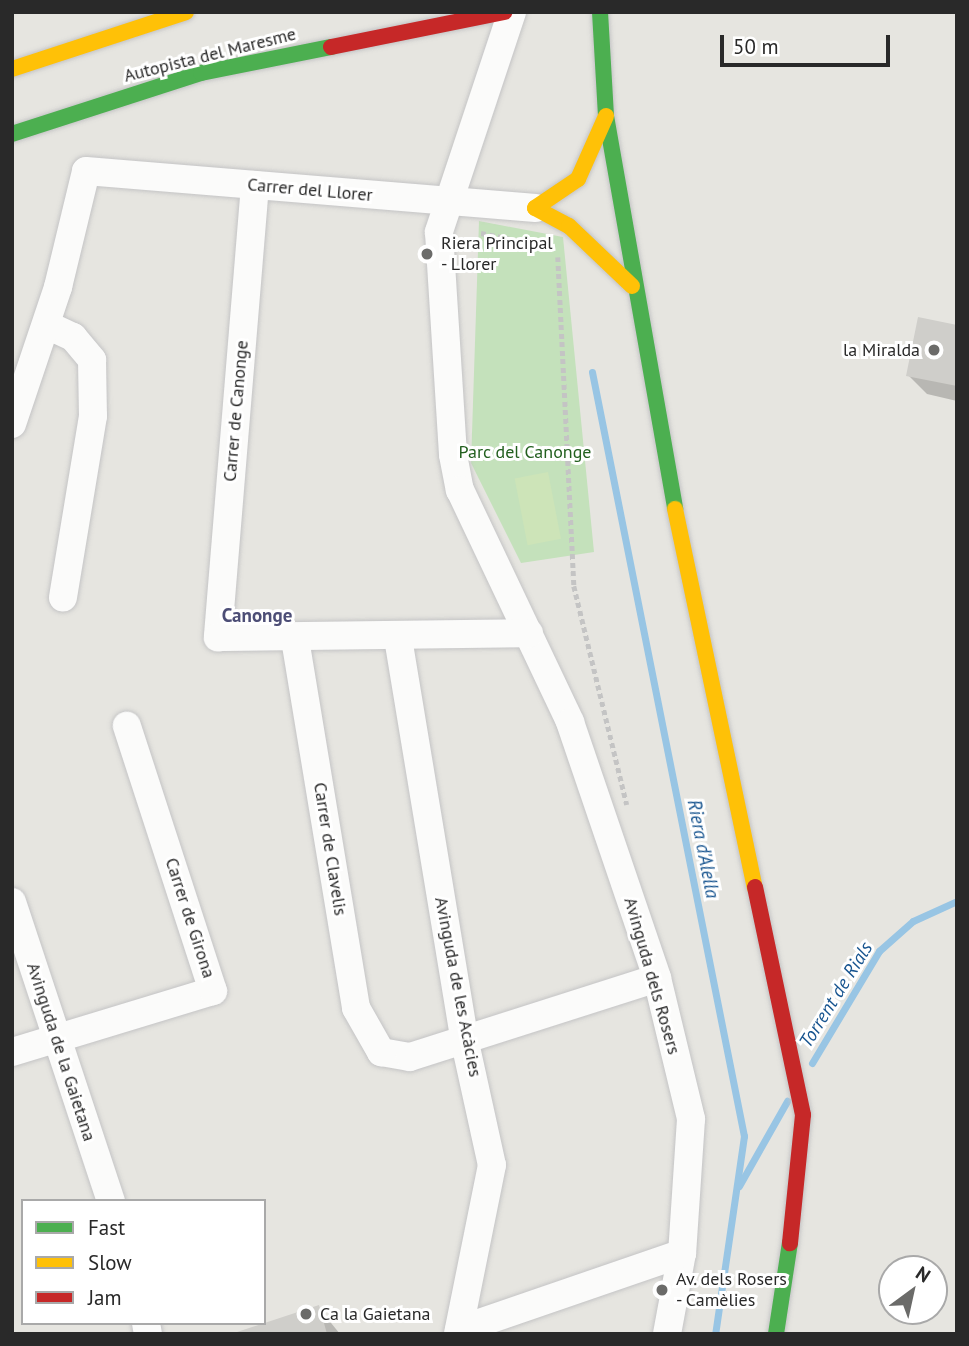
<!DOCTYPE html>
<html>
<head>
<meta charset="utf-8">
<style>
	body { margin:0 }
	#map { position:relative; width:969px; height:1346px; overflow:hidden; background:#e6e5e0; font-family:"PT Sans",sans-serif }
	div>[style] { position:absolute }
	.green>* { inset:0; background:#c4e1bb }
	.pitch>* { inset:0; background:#cde4b8; transform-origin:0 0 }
	.shadow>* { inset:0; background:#0003 }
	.stream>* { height:7px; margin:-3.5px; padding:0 3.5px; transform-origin:3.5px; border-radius:3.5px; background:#98c5e4 }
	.building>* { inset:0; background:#cfceca }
	.path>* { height:4.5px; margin-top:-2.25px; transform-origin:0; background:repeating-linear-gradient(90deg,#c4c4c4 0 5px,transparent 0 8.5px) }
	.roads { filter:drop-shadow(0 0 2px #c4c4c5) drop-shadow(0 0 2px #c4c4c5) }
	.street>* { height:28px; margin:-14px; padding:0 14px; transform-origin:14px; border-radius:14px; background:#fbfbfa }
	.fast>* { height:16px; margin:-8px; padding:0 8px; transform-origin:8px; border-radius:8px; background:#4caf50 }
	.slow>* { height:16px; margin:-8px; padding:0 8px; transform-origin:8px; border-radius:8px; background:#ffc107 }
	.jam>* { height:16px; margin:-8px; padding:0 8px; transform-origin:8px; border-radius:8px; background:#c62828 }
	.dots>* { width:19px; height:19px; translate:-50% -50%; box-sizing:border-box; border:4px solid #fff; border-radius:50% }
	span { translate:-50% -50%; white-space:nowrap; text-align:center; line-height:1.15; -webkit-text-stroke:6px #fff; paint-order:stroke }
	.street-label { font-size:18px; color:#292929 }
	.poi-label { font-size:18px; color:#292929 }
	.left { translate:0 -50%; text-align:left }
	.right { translate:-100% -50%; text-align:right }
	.park-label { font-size:18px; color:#23601f }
	.neighbourhood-label { font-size:19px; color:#4d4e76; font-weight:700 }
	.water-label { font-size:19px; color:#17548f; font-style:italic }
	.frame { position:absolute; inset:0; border:14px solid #292929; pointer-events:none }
	.legend { position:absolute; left:21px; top:1199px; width:245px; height:126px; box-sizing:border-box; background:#fff; border:2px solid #a9a9a9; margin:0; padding:9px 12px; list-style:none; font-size:21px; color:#292929 }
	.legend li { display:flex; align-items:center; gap:14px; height:35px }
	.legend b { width:35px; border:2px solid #a9a9a9 }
	.north { position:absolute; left:878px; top:1255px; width:70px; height:70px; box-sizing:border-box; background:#fff; border:2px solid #a9a9a9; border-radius:50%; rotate:33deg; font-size:19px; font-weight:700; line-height:28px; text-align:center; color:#292929 }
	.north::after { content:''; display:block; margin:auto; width:24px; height:32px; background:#6b6b69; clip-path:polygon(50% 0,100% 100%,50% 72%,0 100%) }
	.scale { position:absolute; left:720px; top:35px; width:170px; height:32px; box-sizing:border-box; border:4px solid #292929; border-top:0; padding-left:9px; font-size:21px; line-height:24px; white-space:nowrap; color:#292929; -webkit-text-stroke:5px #fff; paint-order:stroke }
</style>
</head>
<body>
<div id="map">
	<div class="green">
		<i style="clip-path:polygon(479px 221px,563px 237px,594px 552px,521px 563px,471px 463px)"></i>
	</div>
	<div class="pitch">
		<i style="left:548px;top:472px;width:68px;height:34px;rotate:79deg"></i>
	</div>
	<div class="shadow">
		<i style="clip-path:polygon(957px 327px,957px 401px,927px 394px,908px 375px)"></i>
		<i style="clip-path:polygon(318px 1307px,340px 1334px,238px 1334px)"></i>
	</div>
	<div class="stream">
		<i style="left:592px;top:372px;width:779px;rotate:78.75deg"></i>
		<i style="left:744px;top:1136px;width:200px;rotate:98.3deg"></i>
		<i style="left:812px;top:1063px;width:131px;rotate:-59.1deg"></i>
		<i style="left:879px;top:951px;width:45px;rotate:-41.4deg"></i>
		<i style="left:913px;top:921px;width:48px;rotate:-24.4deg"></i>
		<i style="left:739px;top:1186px;width:98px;rotate:-60.5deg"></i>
	</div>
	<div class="building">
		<i style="clip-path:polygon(918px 317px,957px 325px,957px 386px,906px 376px)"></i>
		<i style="clip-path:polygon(319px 1305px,327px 1334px,234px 1334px,234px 1333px)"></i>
	</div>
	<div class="path">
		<i style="left:481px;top:233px;width:55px;rotate:11.5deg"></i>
		<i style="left:558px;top:257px;width:329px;rotate:87.2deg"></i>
		<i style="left:574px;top:586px;width:225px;rotate:76.4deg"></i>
	</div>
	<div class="roads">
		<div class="street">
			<i style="left:512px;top:12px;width:232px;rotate:108.4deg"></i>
			<i style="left:439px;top:232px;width:223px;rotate:86.4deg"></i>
			<i style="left:453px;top:455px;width:36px;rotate:79deg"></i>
			<i style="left:460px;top:490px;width:257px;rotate:64.6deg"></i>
			<i style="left:570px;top:722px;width:270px;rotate:71.2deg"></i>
			<i style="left:657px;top:978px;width:145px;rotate:76.4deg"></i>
			<i style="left:691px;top:1119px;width:134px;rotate:93.8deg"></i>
			<i style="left:682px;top:1253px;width:82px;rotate:100.5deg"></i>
			<i style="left:255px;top:185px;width:454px;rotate:94.7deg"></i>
			<i style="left:218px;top:637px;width:311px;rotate:-0.7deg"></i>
			<i style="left:47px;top:325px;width:29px;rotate:25deg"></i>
			<i style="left:73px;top:337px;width:30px;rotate:50deg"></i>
			<i style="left:92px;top:360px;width:56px;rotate:89deg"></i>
			<i style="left:93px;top:416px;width:184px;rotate:99.4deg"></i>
			<i style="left:12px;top:424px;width:145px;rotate:-71.4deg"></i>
			<i style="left:58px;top:287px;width:119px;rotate:-76.4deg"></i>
			<i style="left:86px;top:171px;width:451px;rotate:4.7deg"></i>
			<i style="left:398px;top:638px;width:405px;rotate:80.6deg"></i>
			<i style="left:464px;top:1038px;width:130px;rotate:77.6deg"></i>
			<i style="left:492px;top:1165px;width:172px;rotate:101.4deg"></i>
			<i style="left:295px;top:639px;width:374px;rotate:80.6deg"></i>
			<i style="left:356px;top:1008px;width:51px;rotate:60.4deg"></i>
			<i style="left:381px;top:1052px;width:29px;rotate:10deg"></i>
			<i style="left:410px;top:1057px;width:259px;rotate:-17.7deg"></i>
			<i style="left:12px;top:902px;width:315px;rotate:71.7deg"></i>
			<i style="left:12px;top:1052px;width:210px;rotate:-16.9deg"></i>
			<i style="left:213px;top:991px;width:279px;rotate:-108deg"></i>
			<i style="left:146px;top:1323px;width:11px;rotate:80deg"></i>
			<i style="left:459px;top:1330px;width:236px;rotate:-19deg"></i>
		</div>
		<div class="fast">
			<i style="left:600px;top:12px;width:104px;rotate:86.7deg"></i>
			<i style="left:606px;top:116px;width:399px;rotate:80deg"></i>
			<i style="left:12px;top:134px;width:199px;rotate:-17.9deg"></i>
			<i style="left:201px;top:73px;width:133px;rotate:-11.3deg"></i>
			<i style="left:776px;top:1334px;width:92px;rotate:-81.3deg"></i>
		</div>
		<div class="slow">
			<i style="left:12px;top:69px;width:183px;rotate:-18.1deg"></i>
			<i style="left:535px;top:208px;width:38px;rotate:28deg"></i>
			<i style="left:569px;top:226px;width:87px;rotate:43.6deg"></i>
			<i style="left:535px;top:208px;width:52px;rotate:-34deg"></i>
			<i style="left:578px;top:179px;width:69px;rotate:-66deg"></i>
			<i style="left:675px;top:509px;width:386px;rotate:78.1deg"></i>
		</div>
		<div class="jam">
			<i style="left:331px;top:47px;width:177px;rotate:-11.4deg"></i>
			<i style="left:755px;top:887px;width:233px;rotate:78.1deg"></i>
			<i style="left:803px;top:1115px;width:129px;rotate:95.8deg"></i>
		</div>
	</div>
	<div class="dots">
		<i style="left:427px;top:254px;background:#6b6b69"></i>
		<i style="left:934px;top:350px;background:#6b6b69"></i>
		<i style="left:662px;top:1290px;background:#6b6b69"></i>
		<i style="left:306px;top:1314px;background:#6b6b69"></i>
	</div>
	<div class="street-label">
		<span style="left:210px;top:55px;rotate:-14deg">Autopista del Maresme</span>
		<span style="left:310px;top:190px;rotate:5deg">Carrer del Llorer</span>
		<span style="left:236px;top:411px;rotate:-85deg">Carrer de Canonge</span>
		<span style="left:330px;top:849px;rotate:81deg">Carrer de Clavelis</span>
		<span style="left:190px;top:918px;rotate:72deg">Carrer de Girona</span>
		<span style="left:652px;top:976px;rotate:74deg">Avinguda dels Rosers</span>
		<span style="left:458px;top:987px;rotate:79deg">Avinguda de les Acàcies</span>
		<span style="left:61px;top:1052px;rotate:72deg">Avinguda de la Gaietana</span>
	</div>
	<div class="poi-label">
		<span class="left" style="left:441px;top:254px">Riera Principal<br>- Llorer</span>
		<span class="right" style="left:920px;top:350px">la Miralda</span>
		<span class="left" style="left:676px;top:1290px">Av. dels Rosers<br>- Camèlies</span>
		<span class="left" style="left:320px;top:1314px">Ca la Gaietana</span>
	</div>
	<div class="park-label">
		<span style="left:525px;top:452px">Parc del Canonge</span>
	</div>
	<div class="neighbourhood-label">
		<span style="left:257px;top:616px">Canonge</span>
	</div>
	<div class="water-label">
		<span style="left:703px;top:849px;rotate:79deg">Riera d'Alella</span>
		<span style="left:836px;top:995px;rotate:-58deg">Torrent de Rials</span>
	</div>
	<div class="frame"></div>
	<ul class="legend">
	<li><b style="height:9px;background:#4caf50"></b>Fast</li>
	<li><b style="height:9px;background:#ffc107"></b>Slow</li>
	<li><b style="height:9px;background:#c62828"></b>Jam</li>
	</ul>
	<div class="north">N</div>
	<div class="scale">50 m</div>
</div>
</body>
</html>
